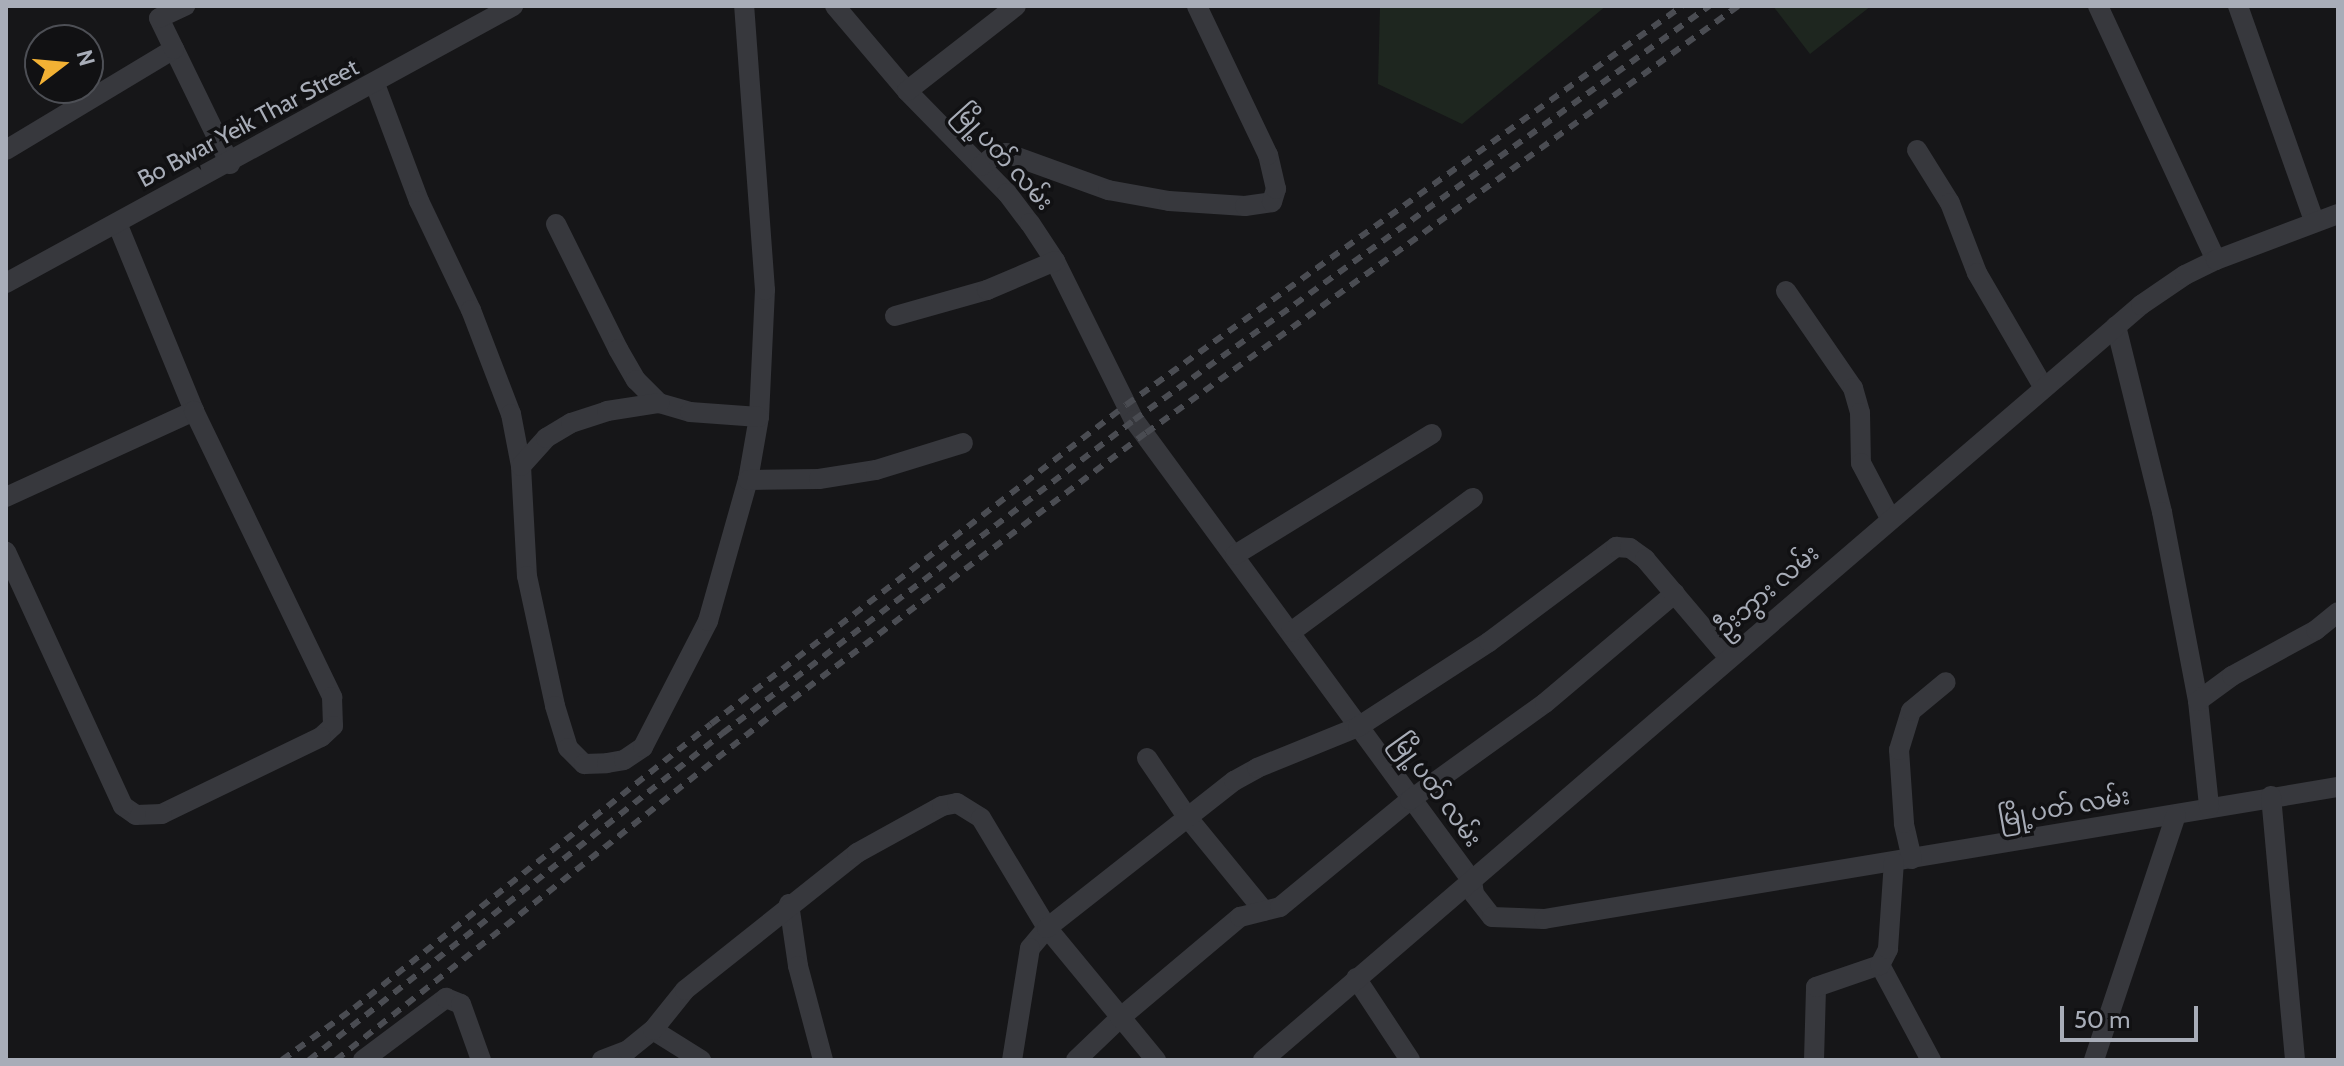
<!DOCTYPE html>
<html>
<head>
<meta charset="utf-8">
<style>
	body { margin:0 }
	#map { position:relative; width:2344px; height:1066px; overflow:hidden; background:#161618; font-family:Cabin,"Noto Sans Myanmar",sans-serif }
	div>[style] { position:absolute }
	.green>* { inset:0; background:#1e261f }
	.minor>* { height:20px; margin:-10px; padding:0 10px; transform-origin:10px; border-radius:10px; background:#37383d }
	.rail>* { height:6px; margin-top:-3px; transform-origin:0; background:repeating-linear-gradient(90deg,#4a4c52 0 10px,transparent 0 18px) }
	span { translate:-50% -50%; white-space:nowrap; text-align:center; line-height:1.15; -webkit-text-stroke:7px #111113; paint-order:stroke }
	.street-label { font-size:24px; color:#a8adb8 }
	.frame { position:absolute; inset:0; border:8px solid #a8adb8; pointer-events:none }
	.north { position:absolute; left:24px; top:24px; width:80px; height:80px; box-sizing:border-box; background:#111113; border:2px solid #4d4f55; border-radius:50%; rotate:74deg; font-size:22px; font-weight:700; line-height:32px; text-align:center; color:#a8adb8 }
	.north::after { content:''; display:block; margin:auto; width:28px; height:36px; background:#f2b134; clip-path:polygon(50% 0,100% 100%,50% 72%,0 100%) }
	.scale { position:absolute; left:2060px; top:1006px; width:138px; height:36px; box-sizing:border-box; border:4px solid #a8adb8; border-top:0; padding-left:10px; font-size:24px; line-height:28px; white-space:nowrap; color:#a8adb8; -webkit-text-stroke:6px #111113; paint-order:stroke }
</style>
</head>
<body>
<div id="map">
	<div class="green">
		<i style="clip-path:polygon(1380px 6px,1606px 6px,1462px 124px,1378px 84px)"></i>
		<i style="clip-path:polygon(1773px 6px,1871px 6px,1810px 54px)"></i>
	</div>
	<div class="minor">
		<i style="left:835px;top:6px;width:111px;rotate:49.7deg"></i>
		<i style="left:907px;top:91px;width:143px;rotate:45.6deg"></i>
		<i style="left:1007px;top:193px;width:38px;rotate:53deg"></i>
		<i style="left:1030px;top:223px;width:45px;rotate:56.7deg"></i>
		<i style="left:1055px;top:261px;width:178px;rotate:63.6deg"></i>
		<i style="left:1134px;top:420px;width:572px;rotate:53.75deg"></i>
		<i style="left:1472px;top:881px;width:13px;rotate:81deg"></i>
		<i style="left:1474px;top:894px;width:29px;rotate:52deg"></i>
		<i style="left:1492px;top:917px;width:52px;rotate:2.2deg"></i>
		<i style="left:1544px;top:919px;width:805px;rotate:-9.44deg"></i>
		<i style="left:2098px;top:6px;width:280px;rotate:65.1deg"></i>
		<i style="left:2238px;top:6px;width:228px;rotate:70.5deg"></i>
		<i style="left:174px;top:49px;width:128px;rotate:64deg"></i>
		<i style="left:375px;top:84px;width:125px;rotate:69.4deg"></i>
		<i style="left:419px;top:201px;width:121px;rotate:64.5deg"></i>
		<i style="left:471px;top:310px;width:111px;rotate:69deg"></i>
		<i style="left:511px;top:414px;width:53px;rotate:79.1deg"></i>
		<i style="left:521px;top:466px;width:110px;rotate:86.9deg"></i>
		<i style="left:527px;top:576px;width:133px;rotate:77.8deg"></i>
		<i style="left:555px;top:706px;width:44px;rotate:72.8deg"></i>
		<i style="left:568px;top:748px;width:23px;rotate:45deg"></i>
		<i style="left:584px;top:764px;width:23px;rotate:-2deg"></i>
		<i style="left:607px;top:763px;width:17px;rotate:-10deg"></i>
		<i style="left:624px;top:760px;width:23px;rotate:-34deg"></i>
		<i style="left:643px;top:747px;width:142px;rotate:-62.7deg"></i>
		<i style="left:708px;top:621px;width:147px;rotate:-74.2deg"></i>
		<i style="left:748px;top:480px;width:64px;rotate:-80.1deg"></i>
		<i style="left:759px;top:417px;width:127px;rotate:-87.3deg"></i>
		<i style="left:765px;top:290px;width:285px;rotate:-94.2deg"></i>
		<i style="left:907px;top:91px;width:138px;rotate:-37.9deg"></i>
		<i style="left:6px;top:150px;width:196px;rotate:-31deg"></i>
		<i style="left:174px;top:49px;width:34px;rotate:-116deg"></i>
		<i style="left:159px;top:18px;width:29px;rotate:-25deg"></i>
		<i style="left:1917px;top:150px;width:62px;rotate:58.1deg"></i>
		<i style="left:1950px;top:203px;width:75px;rotate:68.9deg"></i>
		<i style="left:1977px;top:273px;width:133px;rotate:59.8deg"></i>
		<i style="left:981px;top:166px;width:18px;rotate:-38deg"></i>
		<i style="left:995px;top:155px;width:11px;rotate:-10deg"></i>
		<i style="left:1006px;top:153px;width:109px;rotate:19.9deg"></i>
		<i style="left:1108px;top:190px;width:62px;rotate:10.2deg"></i>
		<i style="left:1169px;top:201px;width:76px;rotate:3.8deg"></i>
		<i style="left:1245px;top:206px;width:27px;rotate:-8deg"></i>
		<i style="left:1272px;top:202px;width:14px;rotate:-73deg"></i>
		<i style="left:1276px;top:189px;width:35px;rotate:-103deg"></i>
		<i style="left:1268px;top:155px;width:165px;rotate:-115.5deg"></i>
		<i style="left:117px;top:223px;width:203px;rotate:67.7deg"></i>
		<i style="left:556px;top:224px;width:140px;rotate:63.6deg"></i>
		<i style="left:618px;top:349px;width:36px;rotate:60deg"></i>
		<i style="left:636px;top:380px;width:33px;rotate:45deg"></i>
		<i style="left:659px;top:403px;width:32px;rotate:16deg"></i>
		<i style="left:690px;top:412px;width:69px;rotate:4.1deg"></i>
		<i style="left:6px;top:283px;width:578px;rotate:-28.65deg"></i>
		<i style="left:1786px;top:291px;width:118px;rotate:55.4deg"></i>
		<i style="left:1853px;top:388px;width:26px;rotate:74deg"></i>
		<i style="left:1860px;top:413px;width:50px;rotate:88.9deg"></i>
		<i style="left:1861px;top:463px;width:62px;rotate:62.2deg"></i>
		<i style="left:895px;top:316px;width:96px;rotate:-15.8deg"></i>
		<i style="left:987px;top:290px;width:74px;rotate:-23.1deg"></i>
		<i style="left:2116px;top:326px;width:192px;rotate:76.1deg"></i>
		<i style="left:2162px;top:512px;width:192px;rotate:79.2deg"></i>
		<i style="left:2198px;top:701px;width:106px;rotate:84deg"></i>
		<i style="left:521px;top:466px;width:38px;rotate:-48deg"></i>
		<i style="left:546px;top:438px;width:29px;rotate:-31deg"></i>
		<i style="left:571px;top:423px;width:38px;rotate:-18deg"></i>
		<i style="left:607px;top:411px;width:53px;rotate:-8.7deg"></i>
		<i style="left:748px;top:480px;width:71px;rotate:-0.8deg"></i>
		<i style="left:819px;top:479px;width:58px;rotate:-9deg"></i>
		<i style="left:876px;top:470px;width:91px;rotate:-17.2deg"></i>
		<i style="left:6px;top:497px;width:207px;rotate:-24.6deg"></i>
		<i style="left:194px;top:411px;width:318px;rotate:64.2deg"></i>
		<i style="left:332px;top:697px;width:29px;rotate:88deg"></i>
		<i style="left:333px;top:726px;width:16px;rotate:137deg"></i>
		<i style="left:321px;top:737px;width:177px;rotate:154.2deg"></i>
		<i style="left:162px;top:814px;width:26px;rotate:178deg"></i>
		<i style="left:136px;top:815px;width:16px;rotate:-145deg"></i>
		<i style="left:123px;top:806px;width:280px;rotate:-114.7deg"></i>
		<i style="left:1235px;top:555px;width:231px;rotate:-31.6deg"></i>
		<i style="left:1291px;top:632px;width:226px;rotate:-36.4deg"></i>
		<i style="left:2198px;top:701px;width:42px;rotate:-36.3deg"></i>
		<i style="left:2232px;top:676px;width:96px;rotate:-28.7deg"></i>
		<i style="left:2316px;top:630px;width:28px;rotate:-39deg"></i>
		<i style="left:1147px;top:758px;width:73px;rotate:55.7deg"></i>
		<i style="left:1188px;top:818px;width:120px;rotate:50.7deg"></i>
		<i style="left:2271px;top:796px;width:265px;rotate:84.8deg"></i>
		<i style="left:1912px;top:859px;width:37px;rotate:-103deg"></i>
		<i style="left:1904px;top:823px;width:73px;rotate:-93.9deg"></i>
		<i style="left:1899px;top:750px;width:41px;rotate:-72.9deg"></i>
		<i style="left:1911px;top:711px;width:45px;rotate:-39.6deg"></i>
		<i style="left:789px;top:904px;width:63px;rotate:81.7deg"></i>
		<i style="left:798px;top:966px;width:97px;rotate:75.1deg"></i>
		<i style="left:1880px;top:965px;width:108px;rotate:61.8deg"></i>
		<i style="left:1356px;top:978px;width:98px;rotate:56.6deg"></i>
		<i style="left:653px;top:1030px;width:57px;rotate:32deg"></i>
		<i style="left:363px;top:1060px;width:104px;rotate:-36.8deg"></i>
		<i style="left:446px;top:998px;width:16px;rotate:22deg"></i>
		<i style="left:461px;top:1004px;width:59px;rotate:70.3deg"></i>
		<i style="left:602px;top:1060px;width:28px;rotate:-21deg"></i>
		<i style="left:628px;top:1050px;width:32px;rotate:-39deg"></i>
		<i style="left:653px;top:1030px;width:51px;rotate:-51.3deg"></i>
		<i style="left:685px;top:990px;width:220px;rotate:-38.5deg"></i>
		<i style="left:857px;top:853px;width:97px;rotate:-28.9deg"></i>
		<i style="left:942px;top:806px;width:15px;rotate:-11deg"></i>
		<i style="left:957px;top:803px;width:28px;rotate:32deg"></i>
		<i style="left:981px;top:818px;width:128px;rotate:59deg"></i>
		<i style="left:1047px;top:928px;width:26px;rotate:130deg"></i>
		<i style="left:1030px;top:948px;width:113px;rotate:99.1deg"></i>
		<i style="left:1076px;top:1060px;width:61px;rotate:-43.7deg"></i>
		<i style="left:1120px;top:1018px;width:157px;rotate:-40.1deg"></i>
		<i style="left:1240px;top:917px;width:41px;rotate:-14deg"></i>
		<i style="left:1280px;top:907px;width:168px;rotate:-39.5deg"></i>
		<i style="left:1410px;top:800px;width:166px;rotate:-35.7deg"></i>
		<i style="left:1545px;top:703px;width:170px;rotate:-40.2deg"></i>
		<i style="left:1156px;top:1060px;width:171px;rotate:-129.5deg"></i>
		<i style="left:1047px;top:928px;width:238px;rotate:-38.2deg"></i>
		<i style="left:1234px;top:781px;width:26px;rotate:-29deg"></i>
		<i style="left:1257px;top:768px;width:109px;rotate:-22.1deg"></i>
		<i style="left:1358px;top:727px;width:156px;rotate:-33deg"></i>
		<i style="left:1489px;top:642px;width:159px;rotate:-36.8deg"></i>
		<i style="left:1616px;top:547px;width:14px;rotate:4deg"></i>
		<i style="left:1630px;top:548px;width:19px;rotate:36deg"></i>
		<i style="left:1645px;top:559px;width:130px;rotate:49.7deg"></i>
		<i style="left:1263px;top:1060px;width:1158px;rotate:-40.69deg"></i>
		<i style="left:2141px;top:305px;width:53px;rotate:-34.3deg"></i>
		<i style="left:2185px;top:275px;width:34px;rotate:-26deg"></i>
		<i style="left:2216px;top:260px;width:130px;rotate:-20.7deg"></i>
		<i style="left:1814px;top:1060px;width:73px;rotate:-88.4deg"></i>
		<i style="left:1816px;top:987px;width:68px;rotate:-19deg"></i>
		<i style="left:1880px;top:965px;width:18px;rotate:-63deg"></i>
		<i style="left:1888px;top:949px;width:87px;rotate:-86.1deg"></i>
		<i style="left:2094px;top:1060px;width:258px;rotate:-71.5deg"></i>
	</div>
	<div class="rail">
		<i style="left:282px;top:1060px;width:89px;rotate:-35.8deg"></i>
		<i style="left:354px;top:1008px;width:456px;rotate:-38.5deg"></i>
		<i style="left:711px;top:724px;width:523px;rotate:-37.55deg"></i>
		<i style="left:1126px;top:405px;width:684px;rotate:-35.66deg"></i>
		<i style="left:309px;top:1060px;width:528px;rotate:-38.3deg"></i>
		<i style="left:723px;top:733px;width:517px;rotate:-37.29deg"></i>
		<i style="left:1134px;top:420px;width:709px;rotate:-35.75deg"></i>
		<i style="left:336px;top:1060px;width:564px;rotate:-38.37deg"></i>
		<i style="left:778px;top:710px;width:461px;rotate:-37deg"></i>
		<i style="left:1146px;top:433px;width:730px;rotate:-35.8deg"></i>
	</div>
	<div class="street-label">
		<span style="left:248px;top:123px;rotate:-28deg">Bo Bwar Yeik Thar Street</span>
		<span style="left:1004px;top:157px;rotate:48deg">မြို့ပတ် လမ်း</span>
		<span style="left:1767px;top:591px;rotate:-41deg">ဦးဘွား လမ်း</span>
		<span style="left:1437px;top:790px;rotate:54deg">မြို့ပတ် လမ်း</span>
		<span style="left:2064px;top:807px;rotate:-10deg">မြို့ပတ် လမ်း</span>
	</div>
	<div class="frame"></div>
	<div class="north">N</div>
	<div class="scale">50 m</div>
</div>
</body>
</html>
